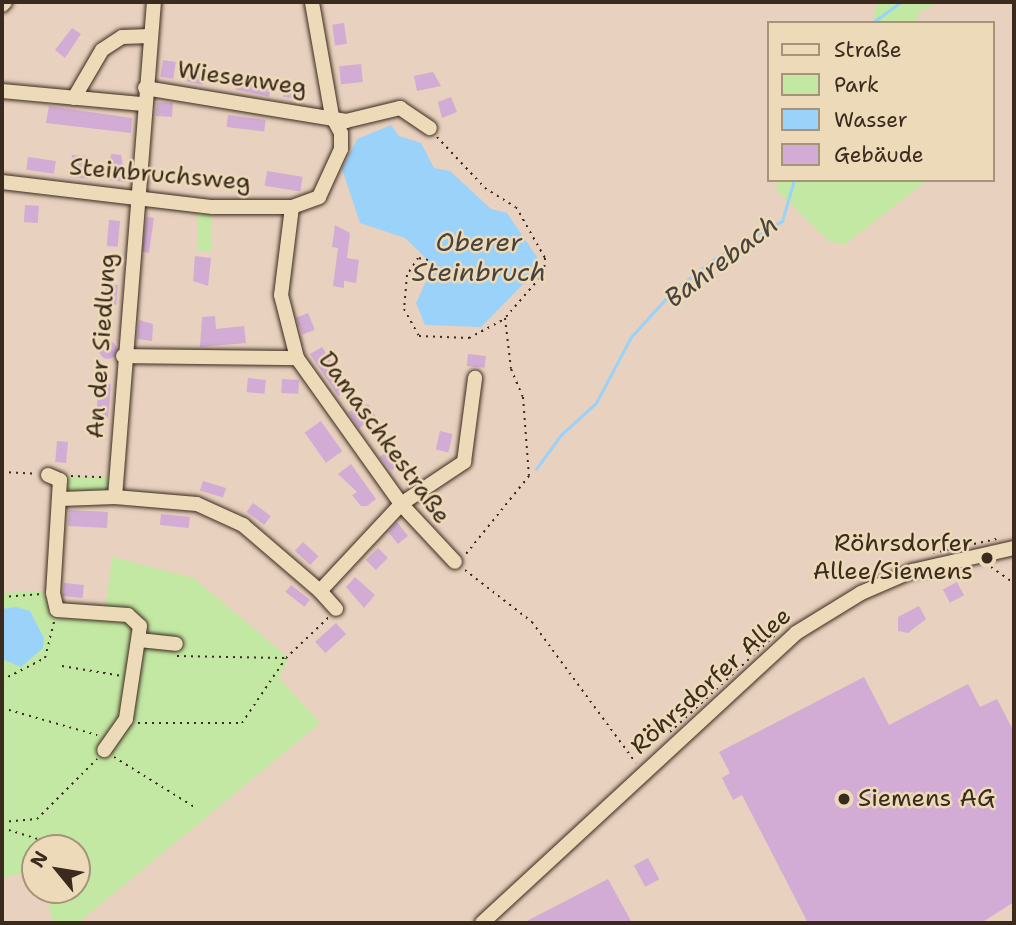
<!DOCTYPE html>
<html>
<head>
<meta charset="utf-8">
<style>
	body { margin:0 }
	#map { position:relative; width:1016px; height:925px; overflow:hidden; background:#e8d1be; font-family:"Shantell Sans",sans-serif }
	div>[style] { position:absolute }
	.green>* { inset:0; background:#c3e8a3; transform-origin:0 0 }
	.water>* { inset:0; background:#9ad2f9 }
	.stream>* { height:2.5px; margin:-1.25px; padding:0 1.25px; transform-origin:1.25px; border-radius:1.25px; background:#9ad2f9 }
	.building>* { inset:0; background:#d2acd4; transform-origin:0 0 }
	.round { border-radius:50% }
	.path>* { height:2px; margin-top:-1px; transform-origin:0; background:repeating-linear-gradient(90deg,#3b2a1e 0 2px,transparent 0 7px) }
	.roads { filter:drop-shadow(0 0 2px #3b2a1e) drop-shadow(0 0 2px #3b2a1e) }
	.minor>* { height:14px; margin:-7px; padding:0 7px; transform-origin:7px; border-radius:7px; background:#eddab8 }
	.dots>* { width:19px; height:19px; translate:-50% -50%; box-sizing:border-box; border:4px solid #eddab8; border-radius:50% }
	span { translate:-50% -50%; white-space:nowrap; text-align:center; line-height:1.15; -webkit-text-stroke:5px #eddab8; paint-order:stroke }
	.street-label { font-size:24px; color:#3b2a1e }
	.poi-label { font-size:24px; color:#3b2a1e }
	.right { translate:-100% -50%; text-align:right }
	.left { translate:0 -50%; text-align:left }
	.water-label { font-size:26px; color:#49433f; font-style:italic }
	.frame { position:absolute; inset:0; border:4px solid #3b2a1e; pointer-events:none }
	.legend { position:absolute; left:767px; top:21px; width:228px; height:161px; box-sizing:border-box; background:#eddab8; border:2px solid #a6947a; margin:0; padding:9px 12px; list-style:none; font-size:21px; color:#3b2a1e }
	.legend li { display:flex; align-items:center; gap:14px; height:35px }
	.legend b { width:35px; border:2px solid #a6947a }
	.north { position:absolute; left:21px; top:834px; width:70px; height:70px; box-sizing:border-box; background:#eddab8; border:2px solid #a6947a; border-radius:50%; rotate:300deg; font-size:19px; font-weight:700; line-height:28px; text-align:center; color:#3b2a1e }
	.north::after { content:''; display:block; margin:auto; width:24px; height:32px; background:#3b2a1e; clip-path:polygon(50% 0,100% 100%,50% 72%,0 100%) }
</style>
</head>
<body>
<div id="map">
	<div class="green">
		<i style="clip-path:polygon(939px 2px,918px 13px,915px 23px,872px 23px,877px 3px)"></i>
		<i style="clip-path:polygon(779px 180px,928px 180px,844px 245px,829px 241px,776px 190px)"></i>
		<i style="left:197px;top:210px;width:15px;height:42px"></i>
		<i style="clip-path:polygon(56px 476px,116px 478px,115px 497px,68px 496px)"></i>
		<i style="clip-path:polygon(112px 557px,194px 578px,289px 658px,279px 678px,320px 723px,78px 923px,53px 923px,45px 890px,77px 890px,77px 848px,35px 848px,35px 870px,2px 878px,2px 659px,21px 667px,16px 607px,2px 609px,2px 593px,43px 591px,55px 612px,105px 613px)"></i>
	</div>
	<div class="water">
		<i style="clip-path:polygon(391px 125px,399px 136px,421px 143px,434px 168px,450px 171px,491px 209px,507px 213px,537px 257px,537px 270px,481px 327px,425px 325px,416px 303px,430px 273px,428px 260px,405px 238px,360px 223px,342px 169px,357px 139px)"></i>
		<i style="clip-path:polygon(16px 607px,30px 611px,44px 638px,43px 648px,21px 667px,2px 659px,2px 609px)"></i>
	</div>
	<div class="stream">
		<i style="left:872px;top:23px;width:36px;rotate:-36deg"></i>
		<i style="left:536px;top:469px;width:42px;rotate:-53.7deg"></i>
		<i style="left:561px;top:435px;width:47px;rotate:-42.4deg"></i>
		<i style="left:596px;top:403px;width:75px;rotate:-62.1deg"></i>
		<i style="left:631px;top:337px;width:59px;rotate:-47.7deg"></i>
		<i style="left:671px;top:293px;width:58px;rotate:-38deg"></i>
		<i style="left:717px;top:257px;width:74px;rotate:-29deg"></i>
		<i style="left:782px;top:221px;width:43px;rotate:-73.7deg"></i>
	</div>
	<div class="building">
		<i style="left:344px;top:23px;width:21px;height:12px;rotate:82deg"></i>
		<i style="clip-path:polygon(72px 28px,81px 34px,65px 58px,55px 50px)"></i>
		<i style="left:163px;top:60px;width:13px;height:17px;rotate:9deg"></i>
		<i style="left:361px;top:64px;width:18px;height:22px;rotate:84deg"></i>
		<i style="left:190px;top:66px;width:16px;height:16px;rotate:11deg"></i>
		<i style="clip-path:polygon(433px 72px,441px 86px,417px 91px,414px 76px)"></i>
		<i style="left:239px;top:74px;width:34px;height:16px;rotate:12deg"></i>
		<i style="left:285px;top:83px;width:22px;height:14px;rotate:8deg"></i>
		<i style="clip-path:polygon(451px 97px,457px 112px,442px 118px,438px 102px)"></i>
		<i style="left:157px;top:102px;width:16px;height:14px;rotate:4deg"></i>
		<i style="clip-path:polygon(49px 106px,132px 118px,131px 133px,46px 123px)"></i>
		<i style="left:228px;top:115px;width:38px;height:12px;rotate:7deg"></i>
		<i style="clip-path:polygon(111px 154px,121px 155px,126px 182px,108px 180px)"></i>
		<i style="left:72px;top:155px;width:18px;height:22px;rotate:6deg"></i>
		<i style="left:28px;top:157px;width:28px;height:13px;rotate:8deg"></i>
		<i style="left:267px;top:171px;width:36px;height:15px;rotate:9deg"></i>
		<i style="left:25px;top:205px;width:14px;height:17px;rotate:4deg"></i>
		<i style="left:147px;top:217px;width:7px;height:35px;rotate:8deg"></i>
		<i style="left:109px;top:220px;width:11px;height:26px;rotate:5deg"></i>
		<i style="clip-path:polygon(335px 225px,350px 233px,347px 258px,359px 260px,356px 283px,344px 281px,344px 288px,333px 286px,338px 248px,332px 247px)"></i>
		<i style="clip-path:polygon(195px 256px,211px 258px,208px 286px,193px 281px)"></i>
		<i style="left:106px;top:284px;width:12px;height:20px;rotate:5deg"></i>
		<i style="left:308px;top:313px;width:18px;height:13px;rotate:68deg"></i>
		<i style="clip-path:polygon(215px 316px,216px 329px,244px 326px,246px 343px,200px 347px,202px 317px)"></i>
		<i style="clip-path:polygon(139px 320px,153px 324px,152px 341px,137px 339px)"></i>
		<i class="round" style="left:99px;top:341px;width:18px;height:18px"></i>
		<i style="clip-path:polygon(322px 347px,348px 389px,338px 396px,310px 354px)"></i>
		<i style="left:468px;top:354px;width:18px;height:12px;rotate:6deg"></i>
		<i style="left:248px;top:378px;width:18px;height:14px;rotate:6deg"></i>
		<i style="left:282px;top:379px;width:17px;height:14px;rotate:3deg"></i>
		<i style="left:99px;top:383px;width:12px;height:34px;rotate:5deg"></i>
		<i style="clip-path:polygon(368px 404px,376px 417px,359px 428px,348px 412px)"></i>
		<i style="left:321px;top:421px;width:37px;height:20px;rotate:55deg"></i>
		<i style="left:440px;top:431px;width:13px;height:19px;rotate:13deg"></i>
		<i style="left:57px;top:441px;width:11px;height:21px;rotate:5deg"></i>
		<i style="left:388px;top:450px;width:18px;height:11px;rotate:49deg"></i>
		<i style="clip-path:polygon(351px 464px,376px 499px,367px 506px,361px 506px,352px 495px,357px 492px,338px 474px)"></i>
		<i style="left:203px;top:481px;width:24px;height:10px;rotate:17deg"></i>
		<i style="left:253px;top:503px;width:22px;height:11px;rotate:36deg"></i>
		<i style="left:69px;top:510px;width:39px;height:16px;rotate:3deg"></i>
		<i style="left:161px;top:514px;width:29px;height:11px;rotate:6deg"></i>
		<i style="clip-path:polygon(397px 522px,408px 536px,398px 544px,388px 532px)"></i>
		<i style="left:303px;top:542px;width:21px;height:12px;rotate:43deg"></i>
		<i style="left:378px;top:548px;width:14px;height:17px;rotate:45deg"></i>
		<i style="clip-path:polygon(355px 577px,375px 595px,364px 608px,346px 587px)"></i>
		<i style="left:957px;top:582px;width:15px;height:16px;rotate:62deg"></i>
		<i style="left:64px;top:583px;width:20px;height:13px;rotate:6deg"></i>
		<i style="left:291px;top:585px;width:24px;height:9px;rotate:38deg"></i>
		<i style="clip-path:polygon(919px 606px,926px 619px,908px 633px,898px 631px,898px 617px)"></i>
		<i style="left:336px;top:623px;width:15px;height:28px;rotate:48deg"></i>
		<i style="clip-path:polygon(864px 677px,889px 725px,968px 684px,980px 707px,997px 699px,1014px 732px,1014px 902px,981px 923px,808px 923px,742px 795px,733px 800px,722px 778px,730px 773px,719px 752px)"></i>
		<i style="left:648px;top:858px;width:24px;height:16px;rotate:62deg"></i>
		<i style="clip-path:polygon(608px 879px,632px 923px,523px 923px)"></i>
	</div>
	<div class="path">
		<i style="left:437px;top:137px;width:70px;rotate:46.7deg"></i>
		<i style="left:485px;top:188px;width:36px;rotate:32deg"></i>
		<i style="left:516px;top:207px;width:59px;rotate:60.4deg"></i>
		<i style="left:545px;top:258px;width:15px;rotate:94deg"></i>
		<i style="left:544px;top:273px;width:60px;rotate:130.9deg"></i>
		<i style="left:505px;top:318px;width:51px;rotate:83.3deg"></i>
		<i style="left:511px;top:369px;width:30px;rotate:67deg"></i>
		<i style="left:523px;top:397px;width:79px;rotate:85.7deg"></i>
		<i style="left:529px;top:476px;width:102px;rotate:129deg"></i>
		<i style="left:428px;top:260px;width:10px;rotate:-169deg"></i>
		<i style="left:418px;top:258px;width:20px;rotate:123deg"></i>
		<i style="left:407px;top:275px;width:34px;rotate:95deg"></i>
		<i style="left:404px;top:309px;width:31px;rotate:61deg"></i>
		<i style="left:419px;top:336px;width:50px;rotate:2.3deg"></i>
		<i style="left:469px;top:338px;width:40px;rotate:-28deg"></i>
		<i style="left:2px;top:472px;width:35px;rotate:3deg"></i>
		<i style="left:71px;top:476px;width:33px;rotate:2deg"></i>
		<i style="left:933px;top:553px;width:65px;rotate:-12.5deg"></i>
		<i style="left:991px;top:567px;width:28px;rotate:35deg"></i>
		<i style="left:465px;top:570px;width:85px;rotate:37.8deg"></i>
		<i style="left:532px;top:622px;width:175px;rotate:53.6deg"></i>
		<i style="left:2px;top:597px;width:40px;rotate:-4.3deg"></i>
		<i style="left:177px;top:656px;width:109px;rotate:1.1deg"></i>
		<i style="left:62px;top:666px;width:61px;rotate:9.5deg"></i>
		<i style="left:2px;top:680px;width:48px;rotate:-27.1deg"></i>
		<i style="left:45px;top:658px;width:38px;rotate:-76deg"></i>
		<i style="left:2px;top:707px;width:3px;rotate:-90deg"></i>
		<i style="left:2px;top:708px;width:99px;rotate:15.9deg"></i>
		<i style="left:138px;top:723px;width:104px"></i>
		<i style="left:242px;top:723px;width:78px;rotate:-55.9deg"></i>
		<i style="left:286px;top:658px;width:59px;rotate:-43.6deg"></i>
		<i style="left:670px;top:732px;width:142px;rotate:-42.7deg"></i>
		<i style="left:114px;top:757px;width:97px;rotate:31.9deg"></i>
		<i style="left:2px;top:822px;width:35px;rotate:-5deg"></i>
		<i style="left:37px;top:819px;width:85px;rotate:-45deg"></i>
		<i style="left:2px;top:828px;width:38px;rotate:17deg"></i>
		<i style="left:38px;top:839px;width:10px;rotate:66deg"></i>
	</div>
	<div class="roads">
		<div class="minor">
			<i style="left:2px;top:5px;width:4px;rotate:-45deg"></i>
			<i style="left:145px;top:88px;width:204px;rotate:9.3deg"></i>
			<i style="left:346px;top:121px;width:56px;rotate:-13.5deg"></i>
			<i style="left:400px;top:108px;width:36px;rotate:34deg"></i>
			<i style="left:2px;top:91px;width:142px;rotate:5.3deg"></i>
			<i style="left:74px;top:98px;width:56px;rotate:-59.7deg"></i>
			<i style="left:102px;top:50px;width:24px;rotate:-33deg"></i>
			<i style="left:122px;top:37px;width:28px;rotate:-2deg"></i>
			<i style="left:2px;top:182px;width:212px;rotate:6.8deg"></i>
			<i style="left:213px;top:207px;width:79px"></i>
			<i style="left:292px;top:207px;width:29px;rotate:-20deg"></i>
			<i style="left:319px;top:197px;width:53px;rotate:-65.4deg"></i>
			<i style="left:341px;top:149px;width:16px;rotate:-90deg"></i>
			<i style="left:341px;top:133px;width:19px;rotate:-118deg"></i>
			<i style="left:332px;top:116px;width:116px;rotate:-100deg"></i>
			<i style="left:292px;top:207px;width:89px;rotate:97.1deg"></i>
			<i style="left:281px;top:295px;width:65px;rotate:75.7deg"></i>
			<i style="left:297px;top:358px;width:179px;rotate:54.5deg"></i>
			<i style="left:401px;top:504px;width:79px;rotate:47deg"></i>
			<i style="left:123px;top:356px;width:174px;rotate:0.7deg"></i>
			<i style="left:48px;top:475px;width:13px;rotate:23deg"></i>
			<i style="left:60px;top:480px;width:113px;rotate:93.5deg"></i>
			<i style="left:53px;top:593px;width:17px;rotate:77deg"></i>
			<i style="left:57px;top:610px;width:71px;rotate:4deg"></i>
			<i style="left:128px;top:615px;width:16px;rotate:43deg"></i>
			<i style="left:140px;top:626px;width:94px;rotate:98.6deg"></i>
			<i style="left:126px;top:719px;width:38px;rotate:125deg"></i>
			<i style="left:115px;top:497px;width:497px;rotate:-85.5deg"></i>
			<i style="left:61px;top:499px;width:54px;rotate:-2.1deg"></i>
			<i style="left:115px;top:497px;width:82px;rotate:4.9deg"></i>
			<i style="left:197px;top:504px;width:51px;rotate:24.5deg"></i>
			<i style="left:243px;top:525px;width:101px;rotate:40.6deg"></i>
			<i style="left:320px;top:591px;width:119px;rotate:-47deg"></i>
			<i style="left:401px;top:504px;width:76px;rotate:-33.7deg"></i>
			<i style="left:464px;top:462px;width:85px;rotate:-82.5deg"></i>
			<i style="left:320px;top:591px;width:24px;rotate:48deg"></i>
			<i style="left:139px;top:640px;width:37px;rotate:6deg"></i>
			<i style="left:482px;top:923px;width:427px;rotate:-42.7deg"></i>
			<i style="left:796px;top:633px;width:76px;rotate:-31.6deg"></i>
			<i style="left:861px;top:593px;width:56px;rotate:-23.3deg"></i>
			<i style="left:912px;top:571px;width:105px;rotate:-12.7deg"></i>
		</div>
	</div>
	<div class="dots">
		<i style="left:987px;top:558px;background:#3b2a1e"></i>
		<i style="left:844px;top:799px;background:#3b2a1e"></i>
	</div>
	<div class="street-label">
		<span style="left:242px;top:79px;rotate:8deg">Wiesenweg</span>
		<span style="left:160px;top:175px;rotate:5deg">Steinbruchsweg</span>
		<span style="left:102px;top:346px;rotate:-86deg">An der Siedlung</span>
		<span style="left:384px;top:438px;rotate:54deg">Damaschkestraße</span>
		<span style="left:711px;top:681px;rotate:-42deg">Röhrsdorfer Allee</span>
	</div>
	<div class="poi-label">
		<span class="right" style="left:973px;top:558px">Röhrsdorfer<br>Allee/Siemens</span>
		<span class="left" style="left:858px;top:799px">Siemens AG</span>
	</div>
	<div class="water-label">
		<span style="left:479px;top:257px">Oberer<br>Steinbruch</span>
		<span style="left:721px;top:261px;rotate:-37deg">Bahrebach</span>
	</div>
	<div class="frame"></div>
	<ul class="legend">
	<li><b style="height:9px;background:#eddab8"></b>Straße</li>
	<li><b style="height:19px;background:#c3e8a3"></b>Park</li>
	<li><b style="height:19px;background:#9ad2f9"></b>Wasser</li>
	<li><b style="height:19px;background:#d2acd4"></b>Gebäude</li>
	</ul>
	<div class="north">N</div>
</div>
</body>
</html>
